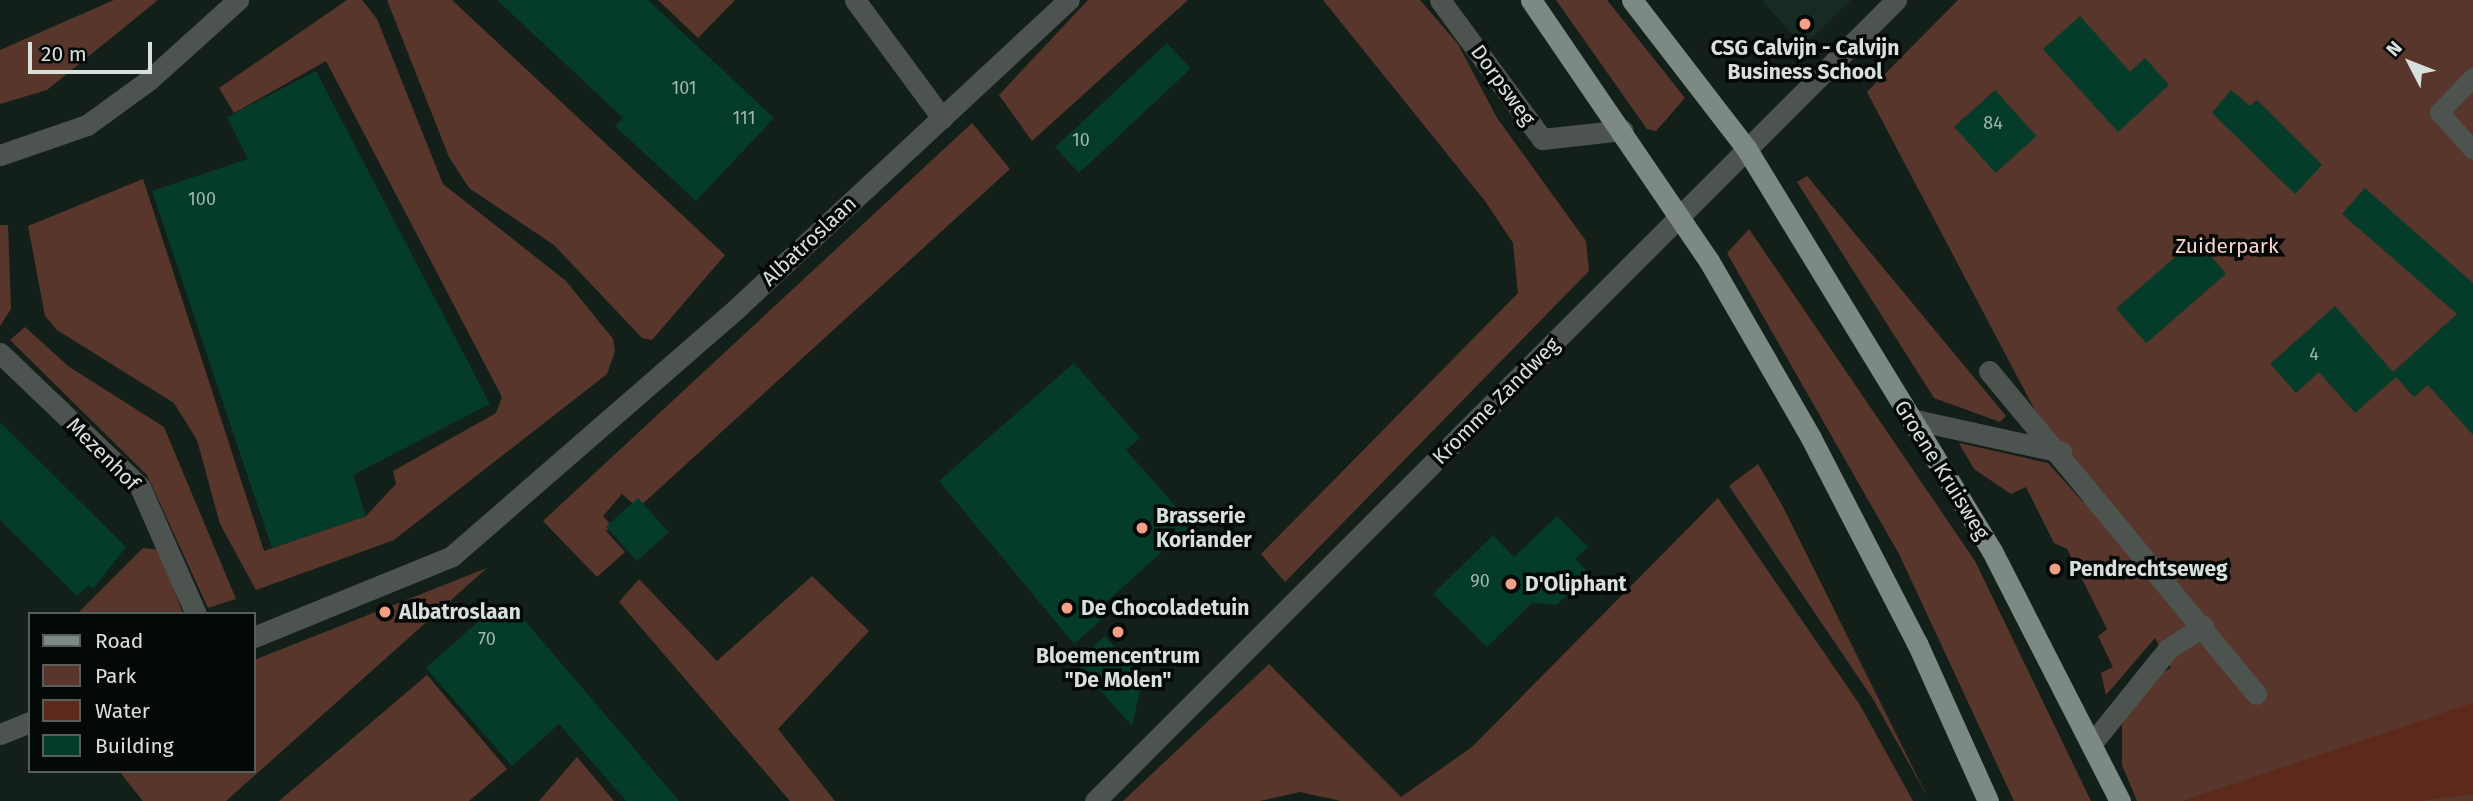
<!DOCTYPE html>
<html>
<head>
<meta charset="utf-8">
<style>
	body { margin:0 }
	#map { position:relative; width:2473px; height:801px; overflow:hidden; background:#13201a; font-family:"Fira Sans",sans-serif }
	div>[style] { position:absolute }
	.built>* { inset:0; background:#172b23 }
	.green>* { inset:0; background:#59362b }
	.water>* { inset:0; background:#5c291a }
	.building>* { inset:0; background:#053b29; transform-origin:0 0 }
	.lane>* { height:19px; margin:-9.5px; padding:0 9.5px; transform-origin:9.5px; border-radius:9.5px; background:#4d5450 }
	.street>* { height:21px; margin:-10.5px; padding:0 10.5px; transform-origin:10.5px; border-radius:10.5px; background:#4d5450 }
	.primary>* { height:21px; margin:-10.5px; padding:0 10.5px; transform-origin:10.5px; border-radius:10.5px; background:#7d8a84 }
	.dots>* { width:19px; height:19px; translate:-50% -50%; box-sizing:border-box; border:4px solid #040806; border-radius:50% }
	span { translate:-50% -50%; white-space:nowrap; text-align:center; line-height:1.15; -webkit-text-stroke:7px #040806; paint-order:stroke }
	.number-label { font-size:18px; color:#a2b7ae }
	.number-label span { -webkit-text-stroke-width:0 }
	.poi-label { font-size:21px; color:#d7e0db; font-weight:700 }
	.left { translate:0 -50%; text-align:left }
	.street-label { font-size:21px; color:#d7e0db }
	.park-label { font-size:21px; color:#f7d3c8 }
	.legend { position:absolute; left:28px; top:612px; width:228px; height:161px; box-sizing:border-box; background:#040806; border:2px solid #585e5b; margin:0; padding:9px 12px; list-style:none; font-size:21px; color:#d7e0db }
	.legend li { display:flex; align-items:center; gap:14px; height:35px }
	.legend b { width:35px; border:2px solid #585e5b }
	.north { position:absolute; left:2375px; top:28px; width:70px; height:70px; -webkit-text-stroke:5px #040806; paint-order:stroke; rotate:312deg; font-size:19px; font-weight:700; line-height:28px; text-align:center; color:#d7e0db }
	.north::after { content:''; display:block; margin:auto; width:24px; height:32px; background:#d7e0db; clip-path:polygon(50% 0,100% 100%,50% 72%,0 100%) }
	.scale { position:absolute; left:28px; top:42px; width:124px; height:32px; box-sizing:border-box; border:4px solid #d7e0db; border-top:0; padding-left:9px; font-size:21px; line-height:24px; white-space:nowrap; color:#d7e0db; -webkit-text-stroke:5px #040806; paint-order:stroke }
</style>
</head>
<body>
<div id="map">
	<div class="built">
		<i style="clip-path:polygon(1762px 0,1851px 0,1803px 47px)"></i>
	</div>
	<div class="green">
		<i style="clip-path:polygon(114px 0,158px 0,47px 90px,0 104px,0 50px)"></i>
		<i style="clip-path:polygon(347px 0,362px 0,377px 19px,443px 184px,566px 281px,613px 339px,615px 351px,607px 374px,394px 540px,256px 590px,220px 524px,197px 440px,174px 403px,57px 330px,45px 316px,28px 226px,143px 179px,264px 551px,366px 516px,396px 484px,393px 471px,496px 413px,502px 397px,326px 61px,234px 113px,219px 88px)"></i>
		<i style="clip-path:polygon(387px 0,452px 0,725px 255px,652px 340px,642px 338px,554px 245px,469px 188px,449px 157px)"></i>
		<i style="clip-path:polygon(658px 0,735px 0,698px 38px)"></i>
		<i style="clip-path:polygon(1088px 0,1188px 0,1032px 141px,999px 95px)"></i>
		<i style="clip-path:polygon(1323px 0,1420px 0,1458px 44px,1497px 118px,1586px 241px,1589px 271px,1285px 582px,1261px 554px,1518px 293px,1513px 243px,1485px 201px)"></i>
		<i style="clip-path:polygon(1556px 0,1607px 0,1685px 98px,1656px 131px,1647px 129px)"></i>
		<i style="clip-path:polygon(1958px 0,2473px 0,2473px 801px,2241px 801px,2233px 785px,2184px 801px,2137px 801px,2122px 765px,2122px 721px,2160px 673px,2171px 668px,2155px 638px,2106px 695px,2101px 673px,2113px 667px,2098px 636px,2107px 629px,2067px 549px,2054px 543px,2026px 487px,2011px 494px,1974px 469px,1959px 443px,2048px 463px,2084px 503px,1867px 92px)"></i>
		<i style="clip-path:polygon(972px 123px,1010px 169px,638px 508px,622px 494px,603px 516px,613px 527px,606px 531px,625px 552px,597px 577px,543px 521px)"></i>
		<i style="clip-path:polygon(1807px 176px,2006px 416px,2000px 422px,1934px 398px,1797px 182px)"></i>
		<i style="clip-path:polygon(0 225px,8px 225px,11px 309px,0 326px)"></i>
		<i style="clip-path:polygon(1749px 229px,1975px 561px,2091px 801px,2014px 801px,1899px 554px,1727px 253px)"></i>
		<i style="clip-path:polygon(25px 327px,68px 366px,164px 427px,236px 599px,208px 608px,147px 475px,10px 340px)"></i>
		<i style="clip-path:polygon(1758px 464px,1783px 507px,1928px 798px,1873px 699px,1729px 486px)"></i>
		<i style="clip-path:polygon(1718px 498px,1860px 705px,1913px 801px,1341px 801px,1300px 792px,1260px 801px,1123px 801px,1269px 664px,1401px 797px,1472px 747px)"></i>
		<i style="clip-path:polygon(143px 548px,160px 550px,183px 614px,77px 614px)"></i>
		<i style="clip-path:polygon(487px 568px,226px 801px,143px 801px,119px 771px,254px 771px,254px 660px)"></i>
		<i style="clip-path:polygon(812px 576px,869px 631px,778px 729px,835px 801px,790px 801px,619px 602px,639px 579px,717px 661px)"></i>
		<i style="clip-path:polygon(427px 675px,507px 769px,469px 801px,279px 801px)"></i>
		<i style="clip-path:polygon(577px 757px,614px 801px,539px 801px)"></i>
	</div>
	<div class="water">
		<i style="clip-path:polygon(2473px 703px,2473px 794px,2421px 801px,2184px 801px)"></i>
	</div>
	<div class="building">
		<i style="clip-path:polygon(497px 0,648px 0,774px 118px,696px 201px,615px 126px,623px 118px)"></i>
		<i style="clip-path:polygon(2080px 16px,2130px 72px,2145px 58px,2169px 85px,2118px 132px,2043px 49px)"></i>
		<i style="left:1167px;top:43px;width:35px;height:153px;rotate:47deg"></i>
		<i style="clip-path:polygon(316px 71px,490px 404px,353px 475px,366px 516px,272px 548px,152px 191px,248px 159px,227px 117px)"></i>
		<i style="left:1995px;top:90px;width:62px;height:55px;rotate:48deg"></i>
		<i style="clip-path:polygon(2231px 90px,2250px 106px,2257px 100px,2322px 165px,2295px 194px,2212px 113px)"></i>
		<i style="clip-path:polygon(2365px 188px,2473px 283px,2473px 435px,2428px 385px,2414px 397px,2396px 377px,2355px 413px,2319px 372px,2296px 393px,2270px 364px,2335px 306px,2393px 372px,2457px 314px,2342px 214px)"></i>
		<i style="left:2196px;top:239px;width:46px;height:106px;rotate:49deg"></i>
		<i style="clip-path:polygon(1074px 363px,1140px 438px,1126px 450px,1192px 525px,1095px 612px,1102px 619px,1074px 644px,939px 481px)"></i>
		<i style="clip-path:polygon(0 422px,126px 547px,93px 589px,89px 585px,77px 596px,0 520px)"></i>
		<i style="left:638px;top:498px;width:46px;height:43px;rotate:48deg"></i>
		<i style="clip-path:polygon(1557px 516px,1588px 547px,1575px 559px,1589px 573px,1557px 605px,1532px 603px,1487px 647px,1433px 594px,1493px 535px,1514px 557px)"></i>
		<i style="clip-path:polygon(496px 606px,511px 623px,520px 615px,679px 801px,626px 801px,559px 724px,512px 766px,426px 668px)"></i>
		<i style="clip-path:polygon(1105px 636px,1148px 684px,1140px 691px,1132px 726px,1075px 662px)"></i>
	</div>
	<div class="lane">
		<i style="left:2473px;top:77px;width:49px;rotate:134.2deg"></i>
		<i style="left:2439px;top:112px;width:51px;rotate:48.2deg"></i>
	</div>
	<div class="street">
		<i style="left:855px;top:0;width:147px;rotate:53.6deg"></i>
		<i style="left:1440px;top:0;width:172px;rotate:53.7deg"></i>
		<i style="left:1542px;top:139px;width:81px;rotate:-6.3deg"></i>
		<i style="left:0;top:155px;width:92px;rotate:-19deg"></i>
		<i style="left:87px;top:125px;width:77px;rotate:-36deg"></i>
		<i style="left:149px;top:80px;width:120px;rotate:-42deg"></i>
		<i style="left:0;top:353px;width:194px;rotate:43.7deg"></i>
		<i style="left:140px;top:487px;width:139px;rotate:66.2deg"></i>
		<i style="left:1989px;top:371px;width:419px;rotate:50.4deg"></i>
		<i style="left:1911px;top:419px;width:154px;rotate:12.4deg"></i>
		<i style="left:254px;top:637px;width:214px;rotate:-22.2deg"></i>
		<i style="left:452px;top:556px;width:378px;rotate:-41deg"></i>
		<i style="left:737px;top:308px;width:453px;rotate:-42.9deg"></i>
		<i style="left:0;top:734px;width:32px;rotate:-22deg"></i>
		<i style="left:2093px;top:742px;width:119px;rotate:-51.1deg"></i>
		<i style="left:2168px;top:649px;width:42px;rotate:-33.3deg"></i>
		<i style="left:1095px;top:801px;width:1133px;rotate:-45deg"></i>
	</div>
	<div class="primary">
		<i style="left:1531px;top:0;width:316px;rotate:55.7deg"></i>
		<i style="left:1709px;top:261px;width:204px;rotate:60deg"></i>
		<i style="left:1811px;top:438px;width:231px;rotate:62.7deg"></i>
		<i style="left:1917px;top:643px;width:173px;rotate:65.8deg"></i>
		<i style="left:1632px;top:0;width:187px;rotate:52.4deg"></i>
		<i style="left:1746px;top:148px;width:472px;rotate:58.6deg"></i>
		<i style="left:1992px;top:551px;width:281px;rotate:62.9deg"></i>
	</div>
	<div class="dots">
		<i style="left:1805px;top:24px;background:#f39f85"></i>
		<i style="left:1142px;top:528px;background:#f39f85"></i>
		<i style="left:2055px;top:569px;background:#f39f85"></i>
		<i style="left:1511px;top:584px;background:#f39f85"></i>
		<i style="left:1067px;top:608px;background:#f39f85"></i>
		<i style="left:385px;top:612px;background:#f39f85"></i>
		<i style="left:1118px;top:632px;background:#f39f85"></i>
	</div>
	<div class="number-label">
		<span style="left:684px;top:88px">101</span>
		<span style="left:744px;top:118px">111</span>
		<span style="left:1993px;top:123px">84</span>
		<span style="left:1081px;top:140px">10</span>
		<span style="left:202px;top:199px">100</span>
		<span style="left:2314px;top:354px">4</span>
		<span style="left:1480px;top:581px">90</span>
		<span style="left:487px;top:639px">70</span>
	</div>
	<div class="poi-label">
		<span style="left:1805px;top:60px">CSG Calvijn - Calvijn<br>Business School</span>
		<span class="left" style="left:1156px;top:528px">Brasserie<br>Koriander</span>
		<span class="left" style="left:2069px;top:569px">Pendrechtseweg</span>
		<span class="left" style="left:1525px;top:584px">D'Oliphant</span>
		<span class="left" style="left:1081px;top:608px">De Chocoladetuin</span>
		<span class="left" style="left:399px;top:612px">Albatroslaan</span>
		<span style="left:1118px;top:668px">Bloemencentrum<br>"De Molen"</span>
	</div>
	<div class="street-label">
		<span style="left:1503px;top:85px;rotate:54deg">Dorpsweg</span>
		<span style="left:809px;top:241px;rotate:-43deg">Albatroslaan</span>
		<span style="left:1496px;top:401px;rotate:-45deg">Kromme Zandweg</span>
		<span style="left:103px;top:454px;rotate:45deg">Mezenhof</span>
		<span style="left:1942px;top:470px;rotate:58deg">Groene Kruisweg</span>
	</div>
	<div class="park-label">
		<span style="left:2227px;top:246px">Zuiderpark</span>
	</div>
	<ul class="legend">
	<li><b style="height:9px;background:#7d8a84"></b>Road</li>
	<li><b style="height:19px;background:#59362b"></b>Park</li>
	<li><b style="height:19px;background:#5c291a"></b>Water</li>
	<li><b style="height:19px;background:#053b29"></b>Building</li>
	</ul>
	<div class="north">N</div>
	<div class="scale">20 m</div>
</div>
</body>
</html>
